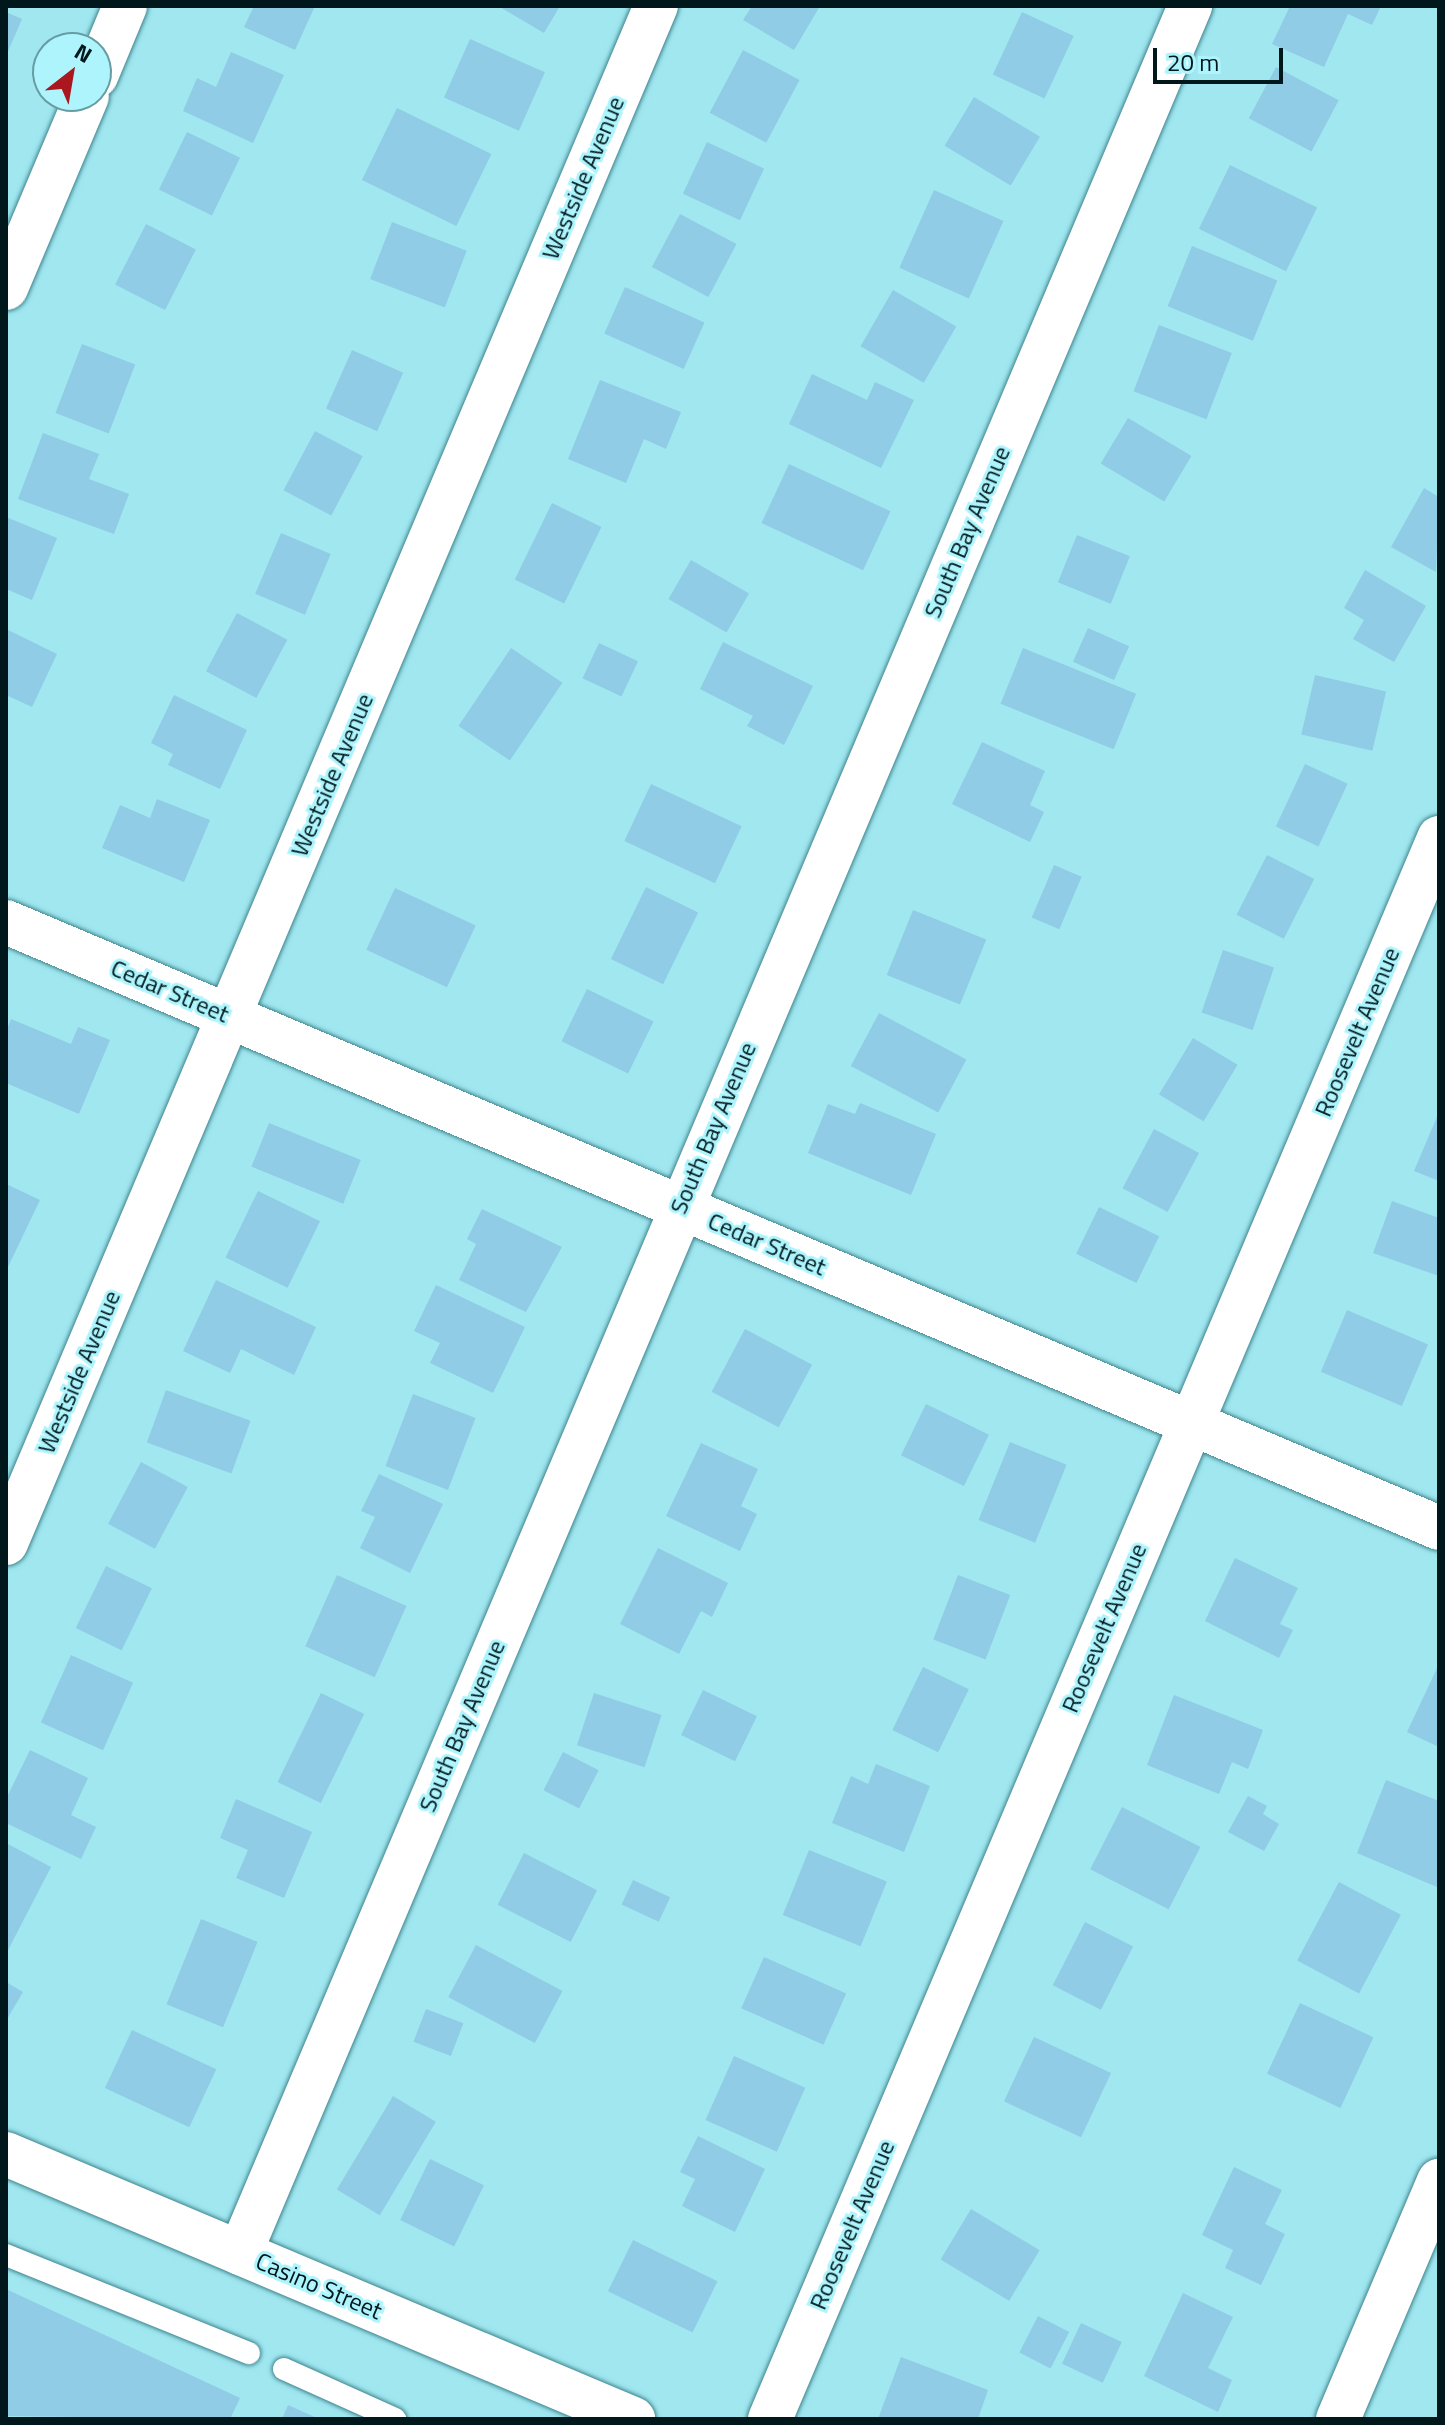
<!DOCTYPE html>
<html>
<head>
<meta charset="utf-8">
<style>
	body { margin:0 }
	#map { position:relative; width:1445px; height:2425px; overflow:hidden; background:#a0e7f0; font-family:"Titillium Web",sans-serif }
	div>[style] { position:absolute }
	.building>* { inset:0; background:#90cce5; transform-origin:0 0 }
	.roads { filter:drop-shadow(0 0 2px #3e848d) drop-shadow(0 0 2px #3e848d) }
	.service>* { height:22px; margin:-11px; padding:0 11px; transform-origin:11px; border-radius:11px; background:#fff }
	.minor>* { height:44px; margin:-22px; padding:0 22px; transform-origin:22px; border-radius:22px; background:#fff }
	span { translate:-50% -50%; white-space:nowrap; text-align:center; line-height:1.15; -webkit-text-stroke:6px #adf4fd; paint-order:stroke }
	.street-label { font-size:24px; color:#00181b }
	.frame { position:absolute; inset:0; border:8px solid #00181b; pointer-events:none }
	.north { position:absolute; left:32px; top:32px; width:80px; height:80px; box-sizing:border-box; background:#adf4fd; border:2px solid #689ca3; border-radius:50%; rotate:31deg; font-size:22px; font-weight:700; line-height:32px; text-align:center; color:#00181b }
	.north::after { content:''; display:block; margin:auto; width:28px; height:36px; background:#ab171f; clip-path:polygon(50% 0,100% 100%,50% 72%,0 100%) }
	.scale { position:absolute; left:1153px; top:48px; width:130px; height:36px; box-sizing:border-box; border:4px solid #00181b; border-top:0; padding-left:10px; font-size:24px; line-height:28px; white-space:nowrap; color:#00181b; -webkit-text-stroke:6px #adf4fd; paint-order:stroke }
</style>
</head>
<body>
<div id="map">
	<div class="building">
		<i style="clip-path:polygon(254px 6px,315px 6px,295px 50px,244px 27px)"></i>
		<i style="clip-path:polygon(498px 6px,560px 6px,544px 33px)"></i>
		<i style="clip-path:polygon(752px 6px,820px 6px,794px 50px,743px 20px)"></i>
		<i style="clip-path:polygon(1290px 6px,1381px 6px,1372px 25px,1348px 14px,1324px 67px,1272px 44px)"></i>
		<i style="clip-path:polygon(6px 12px,22px 19px,6px 56px)"></i>
		<i style="left:1022px;top:12px;width:57px;height:69px;rotate:25deg"></i>
		<i style="left:470px;top:39px;width:82px;height:64px;rotate:24deg"></i>
		<i style="left:743px;top:50px;width:64px;height:71px;rotate:28deg"></i>
		<i style="clip-path:polygon(231px 52px,284px 75px,253px 143px,183px 111px,197px 78px,216px 87px)"></i>
		<i style="left:1276px;top:67px;width:71px;height:58px;rotate:28deg"></i>
		<i style="left:974px;top:97px;width:77px;height:57px;rotate:31deg"></i>
		<i style="left:397px;top:108px;width:105px;height:80px;rotate:26deg"></i>
		<i style="left:187px;top:132px;width:59px;height:64px;rotate:26deg"></i>
		<i style="left:707px;top:142px;width:63px;height:57px;rotate:25deg"></i>
		<i style="left:1230px;top:165px;width:97px;height:71px;rotate:26deg"></i>
		<i style="left:934px;top:190px;width:76px;height:85px;rotate:24deg"></i>
		<i style="left:680px;top:214px;width:64px;height:60px;rotate:28deg"></i>
		<i style="left:392px;top:222px;width:80px;height:61px;rotate:21deg"></i>
		<i style="left:146px;top:224px;width:56px;height:68px;rotate:27deg"></i>
		<i style="left:1192px;top:246px;width:92px;height:65px;rotate:22deg"></i>
		<i style="left:625px;top:287px;width:87px;height:51px;rotate:24deg"></i>
		<i style="left:893px;top:290px;width:73px;height:65px;rotate:30deg"></i>
		<i style="left:1159px;top:325px;width:78px;height:71px;rotate:21deg"></i>
		<i style="left:82px;top:344px;width:57px;height:74px;rotate:21deg"></i>
		<i style="left:352px;top:350px;width:56px;height:64px;rotate:24deg"></i>
		<i style="clip-path:polygon(812px 374px,867px 400px,875px 382px,914px 400px,881px 468px,789px 424px)"></i>
		<i style="clip-path:polygon(600px 380px,681px 412px,666px 449px,644px 439px,626px 483px,568px 459px)"></i>
		<i style="left:1128px;top:418px;width:74px;height:53px;rotate:31deg"></i>
		<i style="left:315px;top:431px;width:54px;height:67px;rotate:28deg"></i>
		<i style="clip-path:polygon(43px 433px,99px 454px,89px 479px,129px 494px,114px 534px,18px 499px)"></i>
		<i style="left:789px;top:464px;width:112px;height:65px;rotate:25deg"></i>
		<i style="clip-path:polygon(1424px 488px,1439px 497px,1436px 572px,1391px 547px)"></i>
		<i style="left:552px;top:503px;width:55px;height:85px;rotate:26deg"></i>
		<i style="clip-path:polygon(6px 517px,57px 538px,32px 600px,6px 589px)"></i>
		<i style="left:281px;top:533px;width:54px;height:66px;rotate:23deg"></i>
		<i style="left:1077px;top:535px;width:57px;height:51px;rotate:22deg"></i>
		<i style="left:691px;top:560px;width:67px;height:45px;rotate:30deg"></i>
		<i style="clip-path:polygon(1365px 570px,1426px 606px,1394px 662px,1353px 639px,1364px 620px,1344px 608px)"></i>
		<i style="left:237px;top:613px;width:57px;height:66px;rotate:28deg"></i>
		<i style="left:1088px;top:628px;width:45px;height:37px;rotate:24deg"></i>
		<i style="clip-path:polygon(6px 629px,57px 654px,32px 707px,6px 695px)"></i>
		<i style="clip-path:polygon(723px 642px,813px 686px,784px 745px,747px 726px,753px 716px,700px 689px)"></i>
		<i style="left:599px;top:643px;width:43px;height:39px;rotate:25deg"></i>
		<i style="left:511px;top:648px;width:62px;height:94px;rotate:34deg"></i>
		<i style="left:1023px;top:648px;width:122px;height:60px;rotate:22deg"></i>
		<i style="left:1315px;top:675px;width:73px;height:61px;rotate:13deg"></i>
		<i style="clip-path:polygon(174px 695px,247px 730px,220px 789px,168px 765px,173px 754px,151px 743px)"></i>
		<i style="clip-path:polygon(982px 742px,1045px 771px,1030px 805px,1044px 812px,1030px 842px,952px 804px)"></i>
		<i style="left:1305px;top:764px;width:47px;height:69px;rotate:25deg"></i>
		<i style="left:651px;top:784px;width:100px;height:63px;rotate:25deg"></i>
		<i style="clip-path:polygon(157px 799px,210px 820px,184px 882px,102px 848px,120px 805px,150px 818px)"></i>
		<i style="left:1267px;top:855px;width:53px;height:67px;rotate:27deg"></i>
		<i style="left:1054px;top:865px;width:30px;height:57px;rotate:23deg"></i>
		<i style="left:646px;top:887px;width:58px;height:80px;rotate:26deg"></i>
		<i style="left:395px;top:888px;width:89px;height:68px;rotate:25deg"></i>
		<i style="left:913px;top:910px;width:79px;height:70px;rotate:22deg"></i>
		<i style="left:1223px;top:950px;width:54px;height:66px;rotate:19deg"></i>
		<i style="left:587px;top:989px;width:74px;height:58px;rotate:26deg"></i>
		<i style="left:879px;top:1013px;width:99px;height:60px;rotate:28deg"></i>
		<i style="clip-path:polygon(11px 1019px,71px 1044px,78px 1027px,110px 1040px,79px 1114px,6px 1083px,6px 1032px)"></i>
		<i style="left:1193px;top:1038px;width:52px;height:66px;rotate:31deg"></i>
		<i style="clip-path:polygon(860px 1103px,936px 1134px,911px 1195px,808px 1153px,828px 1104px,855px 1114px)"></i>
		<i style="clip-path:polygon(1439px 1112px,1439px 1181px,1414px 1171px)"></i>
		<i style="left:269px;top:1123px;width:99px;height:47px;rotate:22deg"></i>
		<i style="left:1154px;top:1129px;width:51px;height:67px;rotate:28deg"></i>
		<i style="clip-path:polygon(6px 1184px,40px 1200px,6px 1271px)"></i>
		<i style="left:258px;top:1191px;width:69px;height:74px;rotate:26deg"></i>
		<i style="clip-path:polygon(1392px 1201px,1439px 1218px,1439px 1276px,1373px 1253px)"></i>
		<i style="left:1099px;top:1207px;width:67px;height:52px;rotate:26deg"></i>
		<i style="clip-path:polygon(482px 1209px,562px 1247px,526px 1312px,459px 1280px,476px 1244px,467px 1239px)"></i>
		<i style="clip-path:polygon(216px 1280px,316px 1327px,294px 1375px,241px 1349px,230px 1373px,183px 1351px)"></i>
		<i style="clip-path:polygon(436px 1285px,525px 1327px,493px 1393px,430px 1363px,440px 1343px,414px 1331px)"></i>
		<i style="left:1347px;top:1310px;width:88px;height:67px;rotate:23deg"></i>
		<i style="left:745px;top:1329px;width:76px;height:71px;rotate:28deg"></i>
		<i style="left:166px;top:1390px;width:90px;height:56px;rotate:20deg"></i>
		<i style="left:413px;top:1394px;width:67px;height:77px;rotate:21deg"></i>
		<i style="left:926px;top:1404px;width:70px;height:57px;rotate:26deg"></i>
		<i style="left:1010px;top:1442px;width:61px;height:84px;rotate:22deg"></i>
		<i style="clip-path:polygon(701px 1443px,758px 1469px,741px 1506px,757px 1514px,740px 1551px,666px 1516px)"></i>
		<i style="left:141px;top:1462px;width:53px;height:70px;rotate:28deg"></i>
		<i style="clip-path:polygon(379px 1474px,443px 1504px,410px 1573px,360px 1548px,375px 1517px,361px 1511px)"></i>
		<i style="clip-path:polygon(658px 1548px,728px 1583px,712px 1617px,701px 1611px,679px 1654px,620px 1624px)"></i>
		<i style="clip-path:polygon(1235px 1558px,1298px 1588px,1280px 1624px,1293px 1630px,1279px 1658px,1205px 1621px)"></i>
		<i style="left:106px;top:1566px;width:51px;height:69px;rotate:26deg"></i>
		<i style="left:337px;top:1575px;width:76px;height:78px;rotate:24deg"></i>
		<i style="left:958px;top:1575px;width:56px;height:69px;rotate:21deg"></i>
		<i style="left:71px;top:1655px;width:68px;height:74px;rotate:24deg"></i>
		<i style="clip-path:polygon(1439px 1664px,1439px 1747px,1407px 1732px)"></i>
		<i style="left:923px;top:1667px;width:51px;height:70px;rotate:26deg"></i>
		<i style="left:703px;top:1690px;width:60px;height:50px;rotate:26deg"></i>
		<i style="left:321px;top:1693px;width:48px;height:99px;rotate:26deg"></i>
		<i style="left:594px;top:1693px;width:71px;height:55px;rotate:18deg"></i>
		<i style="clip-path:polygon(1174px 1695px,1263px 1730px,1248px 1769px,1232px 1762px,1219px 1794px,1147px 1765px)"></i>
		<i style="clip-path:polygon(30px 1750px,88px 1778px,71px 1815px,96px 1827px,81px 1859px,6px 1823px,6px 1799px)"></i>
		<i style="left:563px;top:1752px;width:40px;height:43px;rotate:27deg"></i>
		<i style="clip-path:polygon(876px 1764px,930px 1786px,904px 1852px,832px 1823px,851px 1776px,868px 1784px)"></i>
		<i style="clip-path:polygon(1386px 1780px,1439px 1801px,1437px 1887px,1357px 1853px)"></i>
		<i style="clip-path:polygon(1248px 1796px,1267px 1806px,1263px 1814px,1279px 1824px,1264px 1851px,1228px 1832px)"></i>
		<i style="clip-path:polygon(236px 1799px,312px 1832px,284px 1898px,236px 1878px,248px 1850px,220px 1838px)"></i>
		<i style="left:1122px;top:1807px;width:88px;height:70px;rotate:27deg"></i>
		<i style="clip-path:polygon(6px 1843px,51px 1867px,6px 1954px)"></i>
		<i style="left:809px;top:1850px;width:84px;height:70px;rotate:22deg"></i>
		<i style="left:524px;top:1853px;width:82px;height:58px;rotate:27deg"></i>
		<i style="left:633px;top:1880px;width:41px;height:27px;rotate:25deg"></i>
		<i style="left:1339px;top:1882px;width:70px;height:89px;rotate:28deg"></i>
		<i style="left:201px;top:1919px;width:61px;height:92px;rotate:22deg"></i>
		<i style="left:1085px;top:1922px;width:54px;height:71px;rotate:27deg"></i>
		<i style="left:476px;top:1945px;width:98px;height:59px;rotate:28deg"></i>
		<i style="left:764px;top:1957px;width:90px;height:56px;rotate:24deg"></i>
		<i style="clip-path:polygon(6px 1982px,23px 1992px,6px 2021px)"></i>
		<i style="left:1300px;top:2003px;width:81px;height:78px;rotate:25deg"></i>
		<i style="left:426px;top:2009px;width:40px;height:35px;rotate:21deg"></i>
		<i style="left:132px;top:2030px;width:93px;height:64px;rotate:25deg"></i>
		<i style="left:1034px;top:2037px;width:85px;height:71px;rotate:25deg"></i>
		<i style="left:734px;top:2056px;width:78px;height:70px;rotate:24deg"></i>
		<i style="left:393px;top:2096px;width:50px;height:109px;rotate:31deg"></i>
		<i style="clip-path:polygon(698px 2136px,765px 2169px,735px 2232px,682px 2206px,695px 2179px,680px 2172px)"></i>
		<i style="left:430px;top:2159px;width:60px;height:68px;rotate:26deg"></i>
		<i style="clip-path:polygon(1234px 2167px,1282px 2190px,1265px 2224px,1285px 2234px,1261px 2285px,1225px 2268px,1233px 2250px,1202px 2235px)"></i>
		<i style="left:971px;top:2209px;width:80px;height:59px;rotate:31deg"></i>
		<i style="left:633px;top:2240px;width:94px;height:57px;rotate:26deg"></i>
		<i style="clip-path:polygon(6px 2289px,240px 2398px,230px 2419px,6px 2416px)"></i>
		<i style="clip-path:polygon(1183px 2293px,1233px 2317px,1208px 2368px,1232px 2380px,1218px 2412px,1144px 2376px)"></i>
		<i style="left:1038px;top:2316px;width:35px;height:41px;rotate:27deg"></i>
		<i style="left:1081px;top:2323px;width:45px;height:45px;rotate:25deg"></i>
		<i style="clip-path:polygon(901px 2357px,988px 2390px,978px 2419px,878px 2419px)"></i>
		<i style="clip-path:polygon(288px 2405px,319px 2419px,282px 2419px)"></i>
	</div>
	<div class="roads">
		<div class="service">
			<i style="left:6px;top:2255px;width:262px;rotate:22deg"></i>
			<i style="left:284px;top:2369px;width:122px;rotate:24.2deg"></i>
		</div>
		<div class="minor">
			<i style="left:96px;top:76px;width:76px;rotate:-67.5deg"></i>
			<i style="left:6px;top:288px;width:208px;rotate:-67.1deg"></i>
			<i style="left:6px;top:922px;width:1556px;rotate:22.92deg"></i>
			<i style="left:6px;top:1543px;width:1669px;rotate:-67.08deg"></i>
			<i style="left:6px;top:2154px;width:681px;rotate:22.91deg"></i>
			<i style="left:240px;top:2253px;width:2440px;rotate:-67.08deg"></i>
			<i style="left:770px;top:2419px;width:1717px;rotate:-67.06deg"></i>
			<i style="left:1338px;top:2419px;width:259px;rotate:-67deg"></i>
		</div>
	</div>
	<div class="street-label">
		<span style="left:583px;top:178px;rotate:-67deg">Westside Avenue</span>
		<span style="left:967px;top:532px;rotate:-67deg">South Bay Avenue</span>
		<span style="left:332px;top:775px;rotate:-67deg">Westside Avenue</span>
		<span style="left:170px;top:991px;rotate:23deg">Cedar Street</span>
		<span style="left:1357px;top:1032px;rotate:-67deg">Roosevelt Avenue</span>
		<span style="left:713px;top:1128px;rotate:-67deg">South Bay Avenue</span>
		<span style="left:767px;top:1244px;rotate:23deg">Cedar Street</span>
		<span style="left:79px;top:1372px;rotate:-67deg">Westside Avenue</span>
		<span style="left:1104px;top:1628px;rotate:-67deg">Roosevelt Avenue</span>
		<span style="left:462px;top:1726px;rotate:-67deg">South Bay Avenue</span>
		<span style="left:852px;top:2225px;rotate:-67deg">Roosevelt Avenue</span>
		<span style="left:319px;top:2286px;rotate:23deg">Casino Street</span>
	</div>
	<div class="frame"></div>
	<div class="north">N</div>
	<div class="scale">20 m</div>
</div>
</body>
</html>
